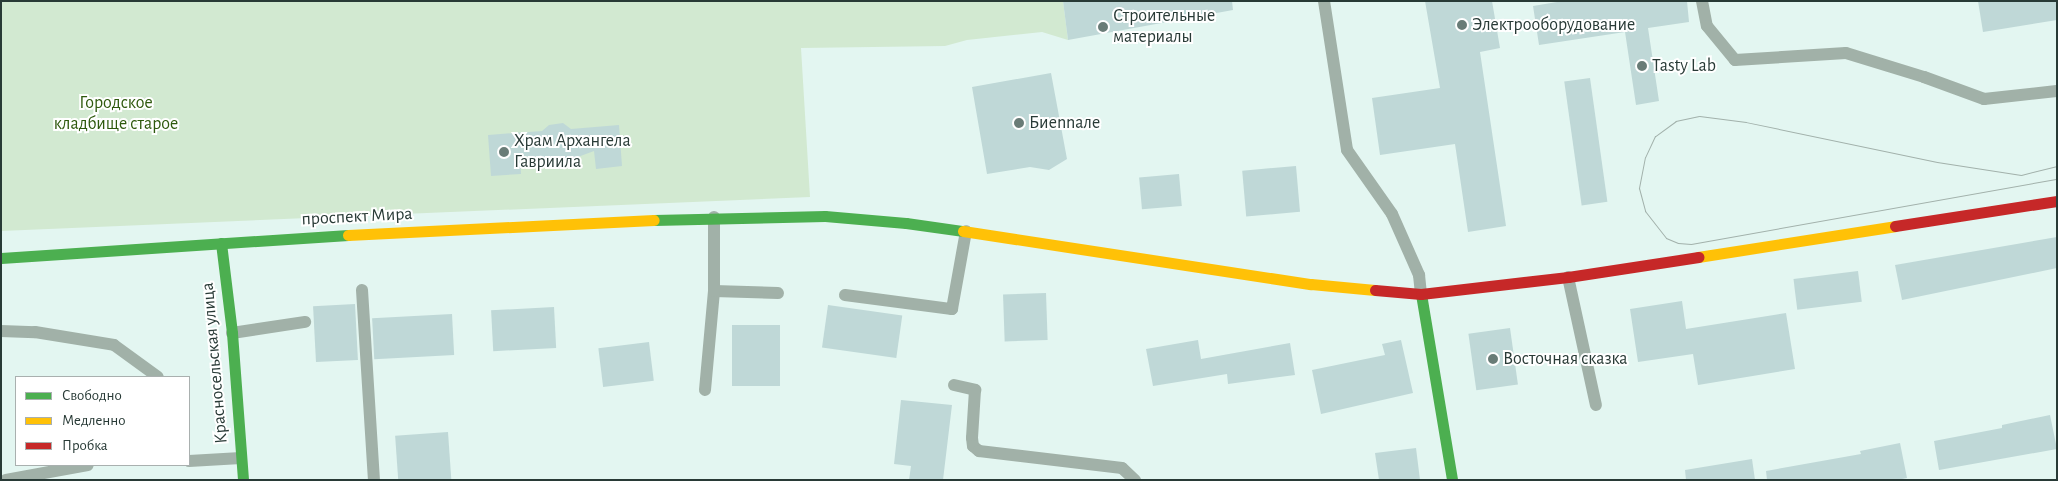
<!DOCTYPE html>
<html>
<head>
<meta charset="utf-8">
<style>
	body { margin:0 }
	#map { position:relative; width:2058px; height:481px; overflow:hidden; background:#e3f6f1; font-family:"Alegreya Sans",sans-serif }
	div>[style] { position:absolute }
	.green>* { inset:0; background:#d2e9d1 }
	.building>* { inset:0; background:#bfd8d7; transform-origin:0 0 }
	.lane>* { height:12px; margin:-6px; padding:0 6px; transform-origin:6px; border-radius:6px; background:#a1b1a8 }
	.fast>* { height:11px; margin:-5.5px; padding:0 5.5px; transform-origin:5.5px; border-radius:5.5px; background:#4caf50 }
	.slow>* { height:11px; margin:-5.5px; padding:0 5.5px; transform-origin:5.5px; border-radius:5.5px; background:#ffc107 }
	.jam>* { height:11px; margin:-5.5px; padding:0 5.5px; transform-origin:5.5px; border-radius:5.5px; background:#c62828 }
	.tram>* { height:1px; margin:-0.5px; padding:0 0.5px; transform-origin:0.5px; border-radius:0.5px; background:#a2b1ab }
	.dots>* { width:14px; height:14px; translate:-50% -50%; box-sizing:border-box; border:2px solid #fff; border-radius:50% }
	span { translate:-50% -50%; white-space:nowrap; text-align:center; line-height:1.15; -webkit-text-stroke:4px #fff; paint-order:stroke }
	.poi-label { font-size:18px; color:#283a36 }
	.left { translate:0 -50%; text-align:left }
	.park-label { font-size:18px; color:#2e590d }
	.street-label { font-size:18px; color:#283a36 }
	.frame { position:absolute; inset:0; border:2px solid #283a36; pointer-events:none }
	.legend { position:absolute; left:15px; top:376px; width:175px; height:90px; box-sizing:border-box; background:#fff; border:1px solid #a9b0af; margin:0; padding:6px 9px; list-style:none; font-size:15px; color:#283a36 }
	.legend li { display:flex; align-items:center; gap:10px; height:25px }
	.legend b { width:25px; border:1px solid #a9b0af }
</style>
</head>
<body>
<div id="map">
	<div class="green">
		<i style="clip-path:polygon(1px 1px,1063px 1px,1068px 40px,1042px 32px,967px 40px,945px 46px,801px 48px,810px 197px,1px 231px)"></i>
	</div>
	<div class="building">
		<i style="clip-path:polygon(1063px 1px,1232px 1px,1233px 10px,1068px 40px)"></i>
		<i style="clip-path:polygon(1425px 1px,1492px 1px,1500px 48px,1480px 52px,1506px 226px,1468px 232px,1455px 144px,1380px 155px,1372px 98px,1440px 88px)"></i>
		<i style="clip-path:polygon(1563px 1px,1687px 1px,1689px 22px,1648px 28px,1659px 101px,1636px 105px,1625px 32px,1539px 45px,1533px 6px)"></i>
		<i style="clip-path:polygon(1978px 1px,2057px 1px,2057px 20px,1983px 32px)"></i>
		<i style="clip-path:polygon(1051px 73px,1067px 159px,1049px 170px,1030px 167px,987px 174px,972px 87px)"></i>
		<i style="left:1590px;top:78px;width:125px;height:26px;rotate:82deg"></i>
		<i style="clip-path:polygon(563px 123px,571px 129px,619px 125px,622px 166px,596px 169px,594px 151px,559px 164px,520px 155px,521px 174px,491px 176px,488px 135px,542px 131px,549px 125px)"></i>
		<i style="left:1296px;top:166px;width:46px;height:54px;rotate:85deg"></i>
		<i style="left:1179px;top:174px;width:32px;height:40px;rotate:85deg"></i>
		<i style="clip-path:polygon(2057px 237px,2057px 268px,1902px 300px,1895px 265px)"></i>
		<i style="left:1858px;top:271px;width:31px;height:65px;rotate:83deg"></i>
		<i style="left:1046px;top:293px;width:47px;height:43px;rotate:88deg"></i>
		<i style="clip-path:polygon(1682px 301px,1686px 329px,1786px 313px,1795px 369px,1698px 385px,1693px 354px,1638px 362px,1630px 309px)"></i>
		<i style="left:355px;top:304px;width:56px;height:42px;rotate:87deg"></i>
		<i style="left:828px;top:305px;width:75px;height:43px;rotate:8deg"></i>
		<i style="left:554px;top:307px;width:41px;height:63px;rotate:87deg"></i>
		<i style="left:452px;top:314px;width:41px;height:80px;rotate:87deg"></i>
		<i style="left:732px;top:325px;width:48px;height:61px"></i>
		<i style="left:1510px;top:328px;width:57px;height:42px;rotate:82deg"></i>
		<i style="clip-path:polygon(1198px 340px,1201px 359px,1290px 343px,1295px 375px,1228px 384px,1227px 374px,1153px 386px,1146px 349px)"></i>
		<i style="clip-path:polygon(1401px 340px,1413px 393px,1321px 414px,1312px 370px,1385px 355px,1382px 344px)"></i>
		<i style="left:649px;top:342px;width:39px;height:51px;rotate:83deg"></i>
		<i style="clip-path:polygon(901px 400px,952px 405px,943px 480px,909px 480px,911px 466px,894px 464px)"></i>
		<i style="clip-path:polygon(2050px 415px,2057px 449px,1939px 470px,1934px 441px,2002px 428px,2002px 425px)"></i>
		<i style="left:448px;top:432px;width:48px;height:53px;rotate:86deg"></i>
		<i style="clip-path:polygon(1900px 443px,1907px 478px,1897px 480px,1767px 480px,1766px 471px,1861px 454px,1860px 451px)"></i>
		<i style="clip-path:polygon(1416px 448px,1420px 480px,1379px 480px,1375px 453px)"></i>
		<i style="clip-path:polygon(1752px 459px,1755px 480px,1686px 480px,1685px 470px)"></i>
	</div>
	<div class="lane">
		<i style="left:1324px;top:1px;width:151px;rotate:81.2deg"></i>
		<i style="left:1347px;top:150px;width:78px;rotate:54.9deg"></i>
		<i style="left:1392px;top:214px;width:67px;rotate:66.1deg"></i>
		<i style="left:1419px;top:275px;width:19px;rotate:84deg"></i>
		<i style="left:1702px;top:1px;width:25px;rotate:79deg"></i>
		<i style="left:1707px;top:26px;width:44px;rotate:50.5deg"></i>
		<i style="left:1735px;top:60px;width:111px;rotate:-3.6deg"></i>
		<i style="left:1846px;top:53px;width:82px;rotate:17.1deg"></i>
		<i style="left:1924px;top:77px;width:64px;rotate:20.1deg"></i>
		<i style="left:1984px;top:99px;width:73px;rotate:-6.3deg"></i>
		<i style="left:1568px;top:277px;width:131px;rotate:77.7deg"></i>
		<i style="left:362px;top:290px;width:190px;rotate:86.4deg"></i>
		<i style="left:714px;top:291px;width:64px;rotate:1.8deg"></i>
		<i style="left:845px;top:295px;width:108px;rotate:7.5deg"></i>
		<i style="left:952px;top:309px;width:79px;rotate:-79.8deg"></i>
		<i style="left:1px;top:331px;width:34px;rotate:2deg"></i>
		<i style="left:35px;top:332px;width:80px;rotate:9.3deg"></i>
		<i style="left:114px;top:345px;width:54px;rotate:36deg"></i>
		<i style="left:232px;top:333px;width:74px;rotate:-8.6deg"></i>
		<i style="left:954px;top:385px;width:22px;rotate:13deg"></i>
		<i style="left:975px;top:390px;width:48px;rotate:93.6deg"></i>
		<i style="left:972px;top:438px;width:8px;rotate:83deg"></i>
		<i style="left:973px;top:446px;width:8px;rotate:40deg"></i>
		<i style="left:979px;top:451px;width:144px;rotate:6.8deg"></i>
		<i style="left:1122px;top:468px;width:18px;rotate:43deg"></i>
		<i style="left:705px;top:390px;width:99px;rotate:-84.8deg"></i>
		<i style="left:714px;top:291px;width:74px;rotate:-90deg"></i>
		<i style="left:189px;top:461px;width:52px;rotate:-3.3deg"></i>
		<i style="left:6px;top:480px;width:83px;rotate:-10.4deg"></i>
	</div>
	<div class="fast">
		<i style="left:654px;top:220px;width:171px;rotate:-1.3deg"></i>
		<i style="left:825px;top:216px;width:81px;rotate:4.9deg"></i>
		<i style="left:906px;top:223px;width:58px;rotate:8deg"></i>
		<i style="left:221px;top:243px;width:91px;rotate:83deg"></i>
		<i style="left:232px;top:333px;width:147px;rotate:85.7deg"></i>
		<i style="left:1px;top:258px;width:348px;rotate:-3.8deg"></i>
		<i style="left:1421px;top:294px;width:189px;rotate:80.5deg"></i>
	</div>
	<div class="slow">
		<i style="left:963px;top:231px;width:352px;rotate:8.7deg"></i>
		<i style="left:1311px;top:284px;width:64px;rotate:5.4deg"></i>
		<i style="left:348px;top:235px;width:306px;rotate:-2.8deg"></i>
		<i style="left:1698px;top:257px;width:199px;rotate:-8.9deg"></i>
	</div>
	<div class="jam">
		<i style="left:1895px;top:226px;width:164px;rotate:-8.8deg"></i>
		<i style="left:1375px;top:290px;width:46px;rotate:5deg"></i>
		<i style="left:1421px;top:294px;width:148px;rotate:-6.6deg"></i>
		<i style="left:1568px;top:277px;width:132px;rotate:-8.7deg"></i>
	</div>
	<div class="tram">
		<i style="left:2057px;top:166px;width:37px;rotate:166deg"></i>
		<i style="left:2021px;top:175px;width:85px;rotate:-171.2deg"></i>
		<i style="left:1937px;top:162px;width:195px;rotate:-168.2deg"></i>
		<i style="left:1746px;top:122px;width:47px;rotate:-172.7deg"></i>
		<i style="left:1699px;top:116px;width:24px;rotate:168deg"></i>
		<i style="left:1676px;top:121px;width:26px;rotate:144deg"></i>
		<i style="left:1655px;top:136px;width:23px;rotate:115deg"></i>
		<i style="left:1645px;top:157px;width:32px;rotate:101deg"></i>
		<i style="left:1639px;top:188px;width:24px;rotate:75deg"></i>
		<i style="left:1645px;top:211px;width:34px;rotate:52deg"></i>
		<i style="left:1666px;top:238px;width:13px;rotate:23deg"></i>
		<i style="left:1678px;top:243px;width:13px;rotate:4deg"></i>
		<i style="left:1691px;top:244px;width:372px;rotate:-10.1deg"></i>
	</div>
	<div class="dots">
		<i style="left:1462px;top:25px;background:#697c77"></i>
		<i style="left:1103px;top:27px;background:#697c77"></i>
		<i style="left:1642px;top:66px;background:#697c77"></i>
		<i style="left:1019px;top:123px;background:#697c77"></i>
		<i style="left:504px;top:152px;background:#697c77"></i>
		<i style="left:1493px;top:359px;background:#697c77"></i>
	</div>
	<div class="poi-label">
		<span class="left" style="left:1113px;top:27px">Строительные<br>материалы</span>
		<span class="left" style="left:1472px;top:25px">Электрооборудование</span>
		<span class="left" style="left:1652px;top:66px">Tasty Lab</span>
		<span class="left" style="left:1029px;top:123px">Биеnnале</span>
		<span class="left" style="left:514px;top:152px">Храм Архангела<br>Гавриила</span>
		<span class="left" style="left:1503px;top:359px">Восточная сказка</span>
	</div>
	<div class="park-label">
		<span style="left:116px;top:114px">Городское<br>кладбище старое</span>
	</div>
	<div class="street-label">
		<span style="left:357px;top:217px;rotate:-3deg">проспект Мира</span>
		<span style="left:215px;top:363px;rotate:-95deg">Красносельская улица</span>
	</div>
	<div class="frame"></div>
	<ul class="legend">
	<li><b style="height:6px;background:#4caf50"></b>Свободно</li>
	<li><b style="height:6px;background:#ffc107"></b>Медленно</li>
	<li><b style="height:6px;background:#c62828"></b>Пробка</li>
	</ul>
</div>
</body>
</html>
